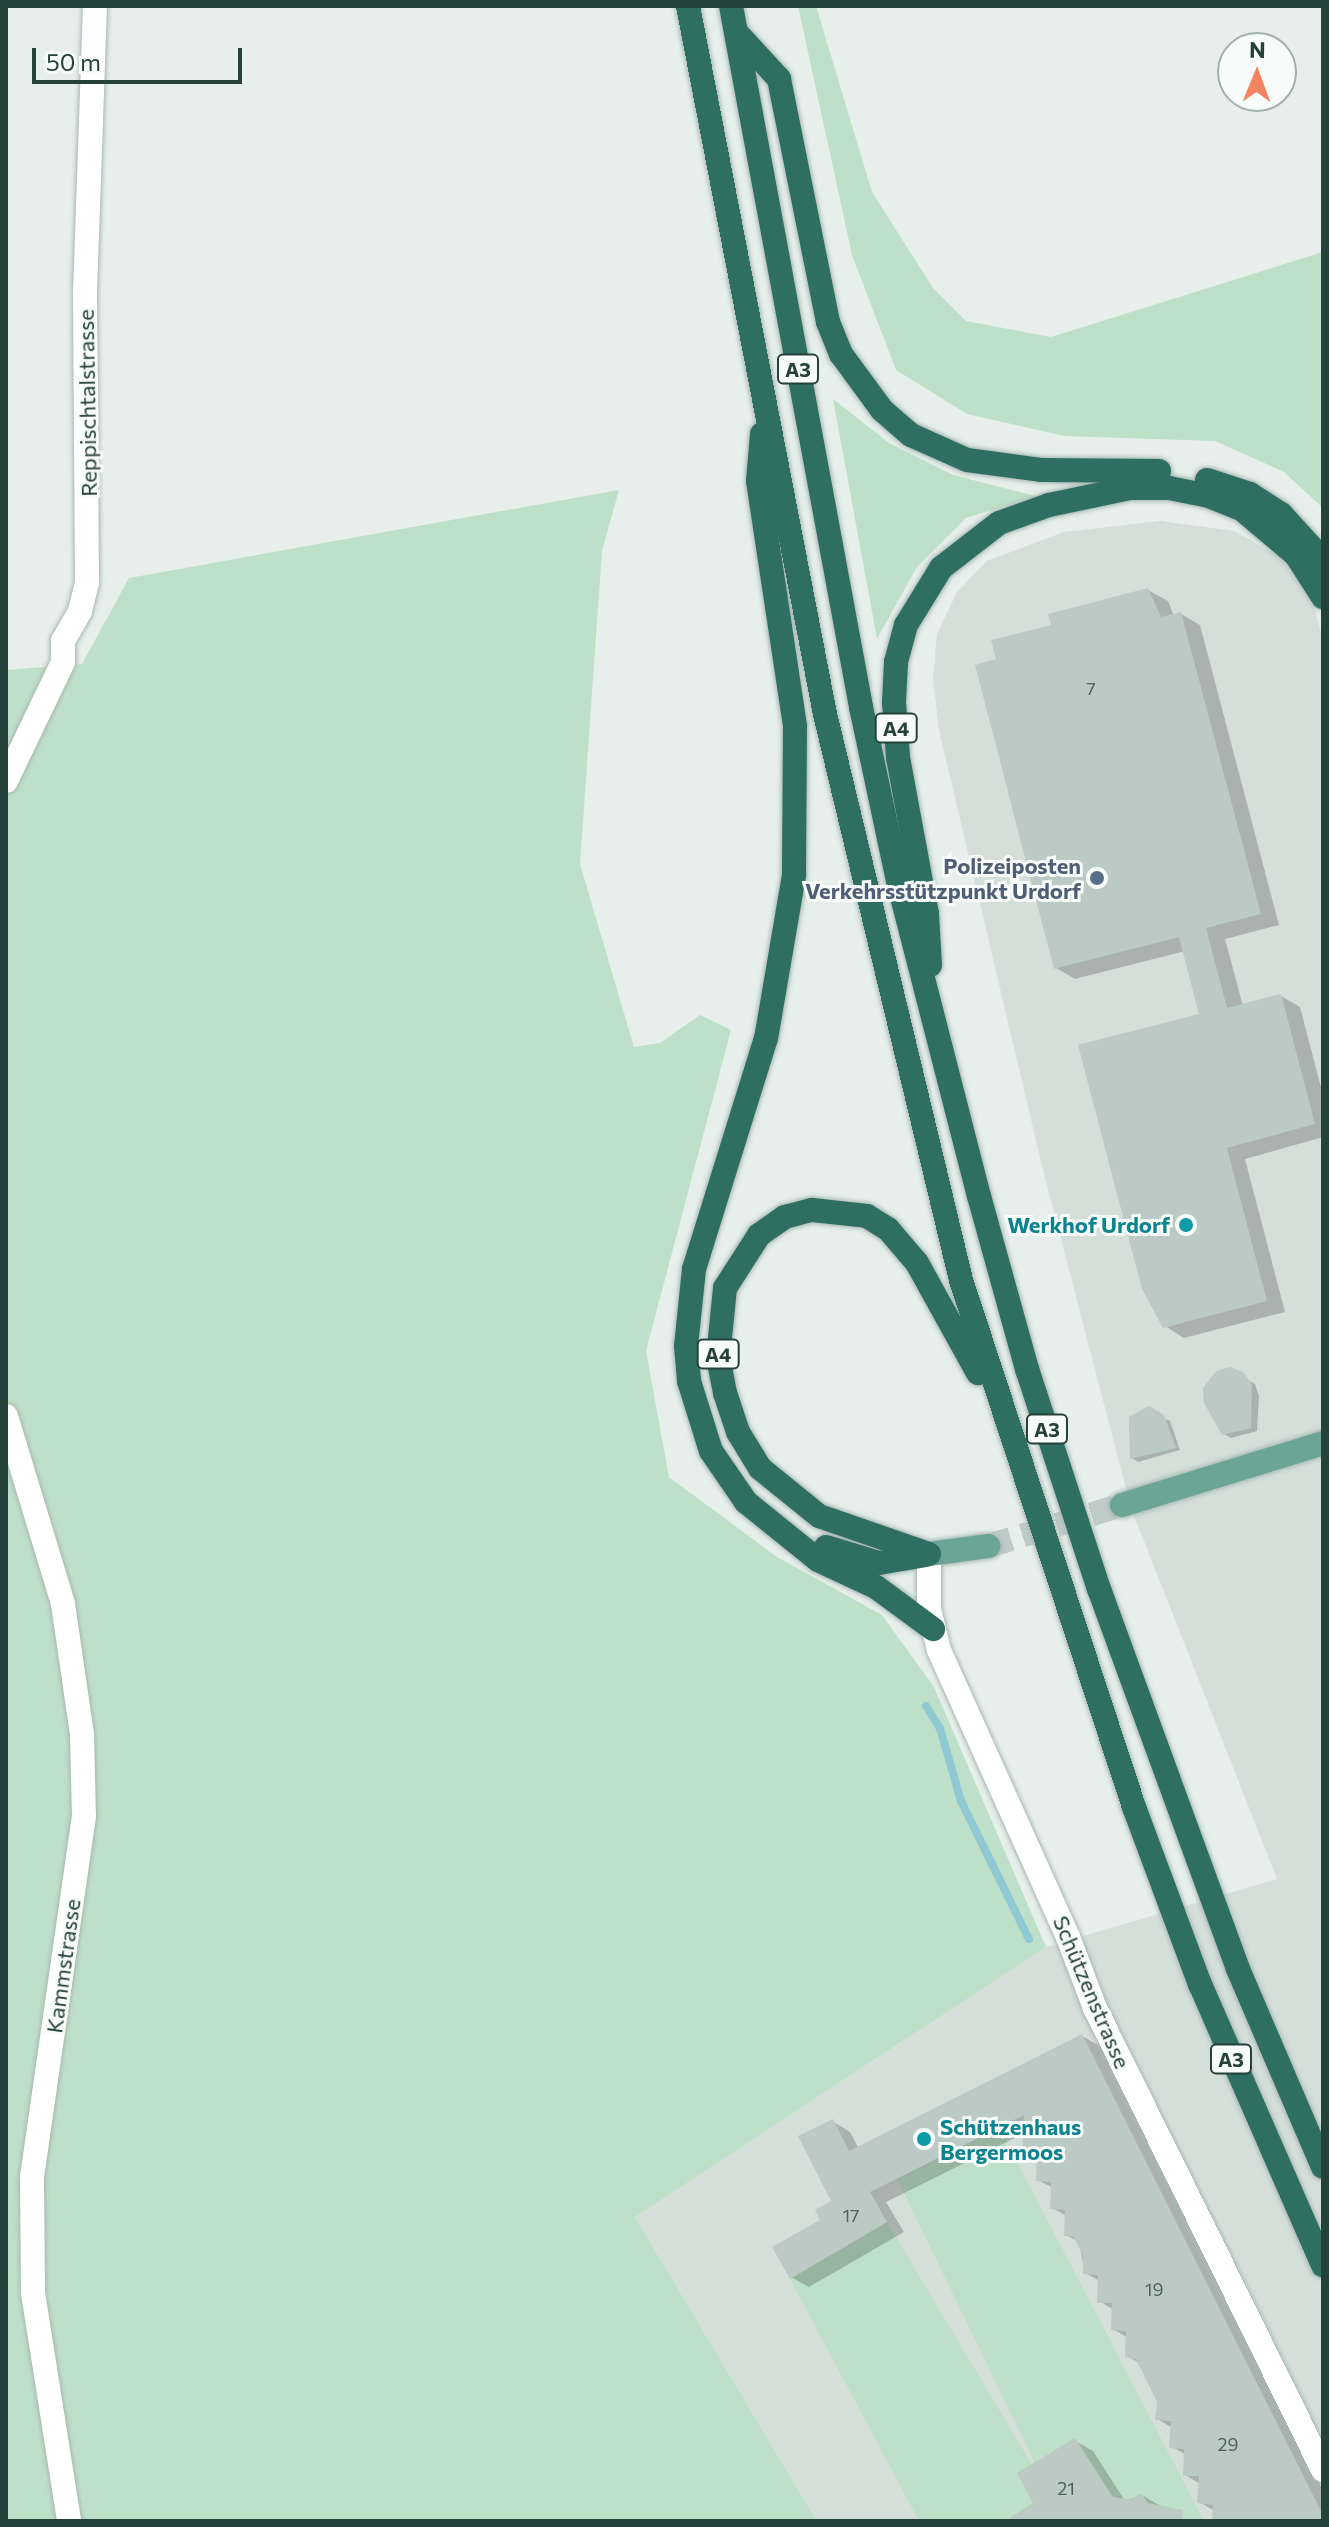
<!DOCTYPE html>
<html>
<head>
<meta charset="utf-8">
<style>
	body { margin:0 }
	#map { position:relative; width:1329px; height:2527px; overflow:hidden; background:#e6efeb; font-family:Commissioner,sans-serif }
	div>[style] { position:absolute }
	.built>* { inset:0; background:#d4dfda }
	.green>* { inset:0; background:#bfe0c8 }
	.shadow>* { inset:0; background:#0003 }
	.stream>* { height:8px; margin:-4px; padding:0 4px; transform-origin:4px; border-radius:4px; background:#8ec9d4 }
	.building>* { inset:0; background:#bbcac4 }
	.major-tunnel>* { height:24px; margin-top:-12px; transform-origin:0; background:repeating-linear-gradient(90deg,#bfccc8 0 24px,transparent 0 36px) }
	.roads { filter:drop-shadow(0 0 2px #a8b8b2) drop-shadow(0 0 2px #a8b8b2) }
	.minor>* { height:24px; margin:-12px; padding:0 12px; transform-origin:12px; border-radius:12px; background:#fff }
	.major>* { height:24px; margin:-12px; padding:0 12px; transform-origin:12px; border-radius:12px; background:#6aa596 }
	.highway>* { height:24px; margin:-12px; padding:0 12px; transform-origin:12px; border-radius:12px; background:#2f6f62 }
	.dots>* { width:22px; height:22px; translate:-50% -50%; box-sizing:border-box; border:4px solid #f7fbf9; border-radius:50% }
	span { translate:-50% -50%; white-space:nowrap; text-align:center; line-height:1.15; -webkit-text-stroke:6px #f7fbf9; paint-order:stroke }
	.number-label { font-size:18px; color:#4a645c }
	.number-label span { -webkit-text-stroke-width:0 }
	.shield-label span { padding:2px 6px; background:#f7fbf9; border:2px solid; border-radius:6px; -webkit-text-stroke-width:0 }
	.shield-label { font-size:20px; color:#24423a; font-weight:700 }
	.street-label { font-size:22px; color:#24423a }
	.service-label { font-size:22px; color:#4e5e75; font-weight:700 }
	.right { translate:-100% -50%; text-align:right }
	.culture-label { font-size:22px; color:#0d838f; font-weight:700 }
	.left { translate:0 -50%; text-align:left }
	.frame { position:absolute; inset:0; border:8px solid #24423a; pointer-events:none }
	.north { position:absolute; left:1217px; top:32px; width:80px; height:80px; box-sizing:border-box; background:#f7fbf9; border:2px solid #a3b1ad; border-radius:50%; rotate:1deg; font-size:22px; font-weight:700; line-height:32px; text-align:center; color:#24423a }
	.north::after { content:''; display:block; margin:auto; width:28px; height:36px; background:#f4845f; clip-path:polygon(50% 0,100% 100%,50% 72%,0 100%) }
	.scale { position:absolute; left:32px; top:48px; width:210px; height:36px; box-sizing:border-box; border:4px solid #24423a; border-top:0; padding-left:10px; font-size:24px; line-height:28px; white-space:nowrap; color:#24423a; -webkit-text-stroke:6px #f7fbf9; paint-order:stroke }
</style>
</head>
<body>
<div id="map">
	<div class="built">
		<i style="clip-path:polygon(1160px 521px,1235px 531px,1281px 558px,1315px 610px,1323px 640px,1323px 2521px,817px 2521px,635px 2217px,1046px 1947px,1277px 1879px,1131px 1508px,1041px 1162px,939px 730px,933px 679px,937px 634px,957px 592px,987px 561px,1064px 532px)"></i>
	</div>
	<div class="green">
		<i style="clip-path:polygon(798px 6px,816px 6px,872px 192px,933px 288px,966px 321px,1051px 337px,1323px 252px,1323px 508px,1284px 472px,1215px 441px,1064px 436px,967px 414px,896px 370px,852px 255px)"></i>
		<i style="clip-path:polygon(833px 399px,889px 443px,953px 475px,1036px 496px,966px 518px,917px 567px,877px 639px)"></i>
		<i style="clip-path:polygon(619px 490px,602px 551px,580px 864px,634px 1047px,660px 1043px,700px 1015px,731px 1030px,646px 1351px,669px 1477px,777px 1557px,882px 1615px,934px 1687px,1046px 1947px,635px 2217px,817px 2521px,6px 2521px,6px 670px,82px 664px,129px 578px)"></i>
		<i style="clip-path:polygon(999px 2127px,1204px 2521px,919px 2521px,790px 2279px,887px 2222px,1052px 2498px,897px 2179px)"></i>
	</div>
	<div class="shadow">
		<i style="clip-path:polygon(1148px 590px,1168px 601px,1174px 616px,1181px 614px,1200px 625px,1279px 925px,1225px 939px,1243px 1006px,1281px 996px,1300px 1007px,1323px 1095px,1323px 1137px,1245px 1159px,1285px 1312px,1184px 1338px,1165px 1326px,1201px 1015px,1185px 951px,1075px 979px,1056px 968px,998px 661px,1053px 626px)"></i>
		<i style="clip-path:polygon(1230px 1370px,1255px 1384px,1259px 1396px,1257px 1431px,1231px 1438px,1224px 1434px)"></i>
		<i style="clip-path:polygon(1143px 1409px,1170px 1421px,1180px 1450px,1138px 1462px,1132px 1458px,1129px 1424px)"></i>
		<i style="clip-path:polygon(1082px 2036px,1100px 2046px,1323px 2491px,1323px 2521px,1214px 2521px,1215px 2511px,1199px 2502px,1200px 2484px,1185px 2475px,1186px 2455px,1171px 2446px,1172px 2428px,1158px 2419px,1159px 2401px,1141px 2364px,1127px 2356px,1128px 2338px,1113px 2329px,1114px 2310px,1099px 2301px,1100px 2281px,1085px 2273px,1079px 2242px,1066px 2235px,1067px 2216px,1052px 2208px,1053px 2188px,1038px 2180px,1039px 2161px,1024px 2152px,1025px 2133px,886px 2202px,904px 2232px,809px 2287px,791px 2277px,834px 2202px,832px 2121px,850px 2132px,859px 2149px)"></i>
		<i style="clip-path:polygon(1075px 2441px,1093px 2451px,1125px 2501px,1142px 2495px,1159px 2505px,1169px 2521px,1008px 2521px,1035px 2504px)"></i>
	</div>
	<div class="stream">
		<i style="left:926px;top:1706px;width:26px;rotate:58deg"></i>
		<i style="left:940px;top:1728px;width:76px;rotate:74deg"></i>
		<i style="left:961px;top:1801px;width:154px;rotate:63.8deg"></i>
	</div>
	<div class="building">
		<i style="clip-path:polygon(1148px 588px,1161px 617px,1181px 612px,1261px 914px,1206px 928px,1227px 1008px,1281px 994px,1315px 1124px,1227px 1148px,1267px 1301px,1163px 1328px,1142px 1289px,1078px 1045px,1199px 1014px,1179px 937px,1054px 969px,975px 665px,996px 659px,991px 640px,1051px 625px,1048px 614px)"></i>
		<i style="clip-path:polygon(1230px 1367px,1243px 1372px,1252px 1384px,1251px 1428px,1222px 1435px,1204px 1403px,1203px 1388px,1216px 1371px)"></i>
		<i style="clip-path:polygon(1149px 1406px,1164px 1415px,1176px 1448px,1130px 1459px,1129px 1417px)"></i>
		<i style="clip-path:polygon(1082px 2034px,1323px 2515px,1323px 2521px,1212px 2521px,1213px 2505px,1197px 2503px,1199px 2476px,1183px 2476px,1184px 2449px,1169px 2448px,1171px 2421px,1155px 2420px,1157px 2402px,1136px 2359px,1125px 2357px,1126px 2331px,1111px 2330px,1112px 2303px,1097px 2303px,1098px 2275px,1083px 2274px,1083px 2256px,1074px 2237px,1064px 2236px,1065px 2210px,1050px 2209px,1051px 2182px,1036px 2181px,1037px 2154px,1022px 2153px,1024px 2115px,870px 2192px,887px 2222px,790px 2279px,772px 2247px,820px 2220px,815px 2210px,831px 2201px,798px 2136px,833px 2119px,849px 2151px)"></i>
		<i style="clip-path:polygon(1075px 2438px,1113px 2497px,1130px 2500px,1141px 2493px,1148px 2503px,1183px 2510px,1182px 2521px,1005px 2521px,1033px 2503px,1017px 2473px)"></i>
	</div>
	<div class="major-tunnel">
		<i style="left:988px;top:1546px;width:140px;rotate:-17deg"></i>
	</div>
	<div class="roads">
		<div class="minor">
			<i style="left:6px;top:781px;width:132px;rotate:-64.4deg"></i>
			<i style="left:63px;top:662px;width:21px;rotate:-90deg"></i>
			<i style="left:63px;top:641px;width:34px;rotate:-60deg"></i>
			<i style="left:80px;top:611px;width:30px;rotate:-76deg"></i>
			<i style="left:87px;top:582px;width:290px;rotate:-90.4deg"></i>
			<i style="left:85px;top:292px;width:286px;rotate:-88deg"></i>
			<i style="left:6px;top:1416px;width:196px;rotate:73.1deg"></i>
			<i style="left:63px;top:1604px;width:132px;rotate:81.7deg"></i>
			<i style="left:82px;top:1735px;width:81px;rotate:88.6deg"></i>
			<i style="left:84px;top:1816px;width:366px;rotate:98.2deg"></i>
			<i style="left:32px;top:2178px;width:115px;rotate:89.5deg"></i>
			<i style="left:33px;top:2293px;width:231px;rotate:81deg"></i>
			<i style="left:929px;top:1554px;width:55px;rotate:90deg"></i>
			<i style="left:929px;top:1609px;width:42px;rotate:76.3deg"></i>
			<i style="left:939px;top:1650px;width:315px;rotate:65.8deg"></i>
			<i style="left:1068px;top:1937px;width:76px;rotate:69.2deg"></i>
			<i style="left:1095px;top:2008px;width:515px;rotate:63.73deg"></i>
		</div>
		<div class="major">
			<i style="left:1122px;top:1505px;width:210px;rotate:-17.1deg"></i>
			<i style="left:929px;top:1554px;width:60px;rotate:-7.7deg"></i>
		</div>
		<div class="highway">
			<i style="left:688px;top:6px;width:721px;rotate:79.05deg"></i>
			<i style="left:825px;top:714px;width:582px;rotate:76.49deg"></i>
			<i style="left:961px;top:1280px;width:555px;rotate:71.83deg"></i>
			<i style="left:1134px;top:1807px;width:189px;rotate:69.6deg"></i>
			<i style="left:1200px;top:1984px;width:307px;rotate:66.4deg"></i>
			<i style="left:731px;top:6px;width:713px;rotate:79.49deg"></i>
			<i style="left:861px;top:707px;width:178px;rotate:78deg"></i>
			<i style="left:898px;top:881px;width:325px;rotate:75.6deg"></i>
			<i style="left:979px;top:1196px;width:180px;rotate:74.5deg"></i>
			<i style="left:1027px;top:1369px;width:231px;rotate:71.9deg"></i>
			<i style="left:1099px;top:1589px;width:405px;rotate:69.9deg"></i>
			<i style="left:1238px;top:1969px;width:215px;rotate:66.8deg"></i>
			<i style="left:736px;top:32px;width:64px;rotate:47.5deg"></i>
			<i style="left:779px;top:79px;width:248px;rotate:78.6deg"></i>
			<i style="left:828px;top:322px;width:35px;rotate:68deg"></i>
			<i style="left:841px;top:354px;width:69px;rotate:53.8deg"></i>
			<i style="left:882px;top:410px;width:38px;rotate:41deg"></i>
			<i style="left:911px;top:435px;width:61px;rotate:24.1deg"></i>
			<i style="left:967px;top:460px;width:76px;rotate:7.6deg"></i>
			<i style="left:1042px;top:470px;width:117px;rotate:0.5deg"></i>
			<i style="left:762px;top:434px;width:47px;rotate:94.9deg"></i>
			<i style="left:758px;top:481px;width:248px;rotate:81.4deg"></i>
			<i style="left:795px;top:726px;width:149px;rotate:90.4deg"></i>
			<i style="left:794px;top:875px;width:165px;rotate:99.7deg"></i>
			<i style="left:766px;top:1038px;width:242px;rotate:107.3deg"></i>
			<i style="left:694px;top:1269px;width:77px;rotate:95.9deg"></i>
			<i style="left:686px;top:1346px;width:35px;rotate:85deg"></i>
			<i style="left:689px;top:1381px;width:73px;rotate:72.6deg"></i>
			<i style="left:711px;top:1451px;width:62px;rotate:55.5deg"></i>
			<i style="left:746px;top:1502px;width:92px;rotate:38.9deg"></i>
			<i style="left:818px;top:1560px;width:64px;rotate:25deg"></i>
			<i style="left:876px;top:1587px;width:71px;rotate:36.4deg"></i>
			<i style="left:1207px;top:480px;width:45px;rotate:18deg"></i>
			<i style="left:1250px;top:494px;width:37px;rotate:33deg"></i>
			<i style="left:1281px;top:514px;width:62px;rotate:47.6deg"></i>
			<i style="left:930px;top:965px;width:51px;rotate:-93.4deg"></i>
			<i style="left:927px;top:914px;width:160px;rotate:-100.5deg"></i>
			<i style="left:898px;top:757px;width:55px;rotate:-94.2deg"></i>
			<i style="left:894px;top:702px;width:40px;rotate:-87.1deg"></i>
			<i style="left:896px;top:662px;width:38px;rotate:-75deg"></i>
			<i style="left:906px;top:625px;width:67px;rotate:-58.4deg"></i>
			<i style="left:941px;top:568px;width:73px;rotate:-37.8deg"></i>
			<i style="left:999px;top:523px;width:53px;rotate:-19.8deg"></i>
			<i style="left:1049px;top:505px;width:83px;rotate:-11.9deg"></i>
			<i style="left:1130px;top:488px;width:39px"></i>
			<i style="left:1169px;top:488px;width:41px;rotate:11.3deg"></i>
			<i style="left:1209px;top:496px;width:37px;rotate:22deg"></i>
			<i style="left:1243px;top:510px;width:70px;rotate:40.3deg"></i>
			<i style="left:1296px;top:555px;width:50px;rotate:57.3deg"></i>
			<i style="left:826px;top:1547px;width:55px;rotate:16.8deg"></i>
			<i style="left:879px;top:1563px;width:48px;rotate:-9.7deg"></i>
			<i style="left:929px;top:1554px;width:116px;rotate:-160.9deg"></i>
			<i style="left:819px;top:1516px;width:76px;rotate:-140.9deg"></i>
			<i style="left:760px;top:1468px;width:42px;rotate:-121.4deg"></i>
			<i style="left:738px;top:1432px;width:41px;rotate:-108.4deg"></i>
			<i style="left:725px;top:1393px;width:36px;rotate:-101deg"></i>
			<i style="left:718px;top:1358px;width:70px;rotate:-84.3deg"></i>
			<i style="left:725px;top:1288px;width:63px;rotate:-57.3deg"></i>
			<i style="left:759px;top:1235px;width:32px;rotate:-35deg"></i>
			<i style="left:785px;top:1217px;width:28px;rotate:-15deg"></i>
			<i style="left:812px;top:1210px;width:55px;rotate:6.2deg"></i>
			<i style="left:867px;top:1216px;width:25px;rotate:32deg"></i>
			<i style="left:888px;top:1229px;width:45px;rotate:49.5deg"></i>
			<i style="left:917px;top:1263px;width:126px;rotate:61deg"></i>
		</div>
	</div>
	<div class="dots">
		<i style="left:1097px;top:878px;background:#5c6f8a"></i>
		<i style="left:1186px;top:1225px;background:#0f9aa8"></i>
		<i style="left:924px;top:2139px;background:#0f9aa8"></i>
	</div>
	<div class="number-label">
		<span style="left:1091px;top:688px">7</span>
		<span style="left:851px;top:2215px">17</span>
		<span style="left:1154px;top:2289px">19</span>
		<span style="left:1228px;top:2444px">29</span>
		<span style="left:1066px;top:2488px">21</span>
	</div>
	<div class="shield-label">
		<span style="left:798px;top:369px">A3</span>
		<span style="left:896px;top:728px">A4</span>
		<span style="left:718px;top:1354px">A4</span>
		<span style="left:1047px;top:1429px">A3</span>
		<span style="left:1231px;top:2059px">A3</span>
	</div>
	<div class="street-label">
		<span style="left:87px;top:403px;rotate:-91deg">Reppischtalstrasse</span>
		<span style="left:63px;top:1966px;rotate:-82deg">Kammstrasse</span>
		<span style="left:1092px;top:1992px;rotate:67deg">Schützenstrasse</span>
	</div>
	<div class="service-label">
		<span class="right" style="left:1081px;top:878px">Polizeiposten<br>Verkehrsstützpunkt Urdorf</span>
	</div>
	<div class="culture-label">
		<span class="right" style="left:1170px;top:1225px">Werkhof Urdorf</span>
		<span class="left" style="left:940px;top:2139px">Schützenhaus<br>Bergermoos</span>
	</div>
	<div class="frame"></div>
	<div class="north">N</div>
	<div class="scale">50 m</div>
</div>
</body>
</html>
